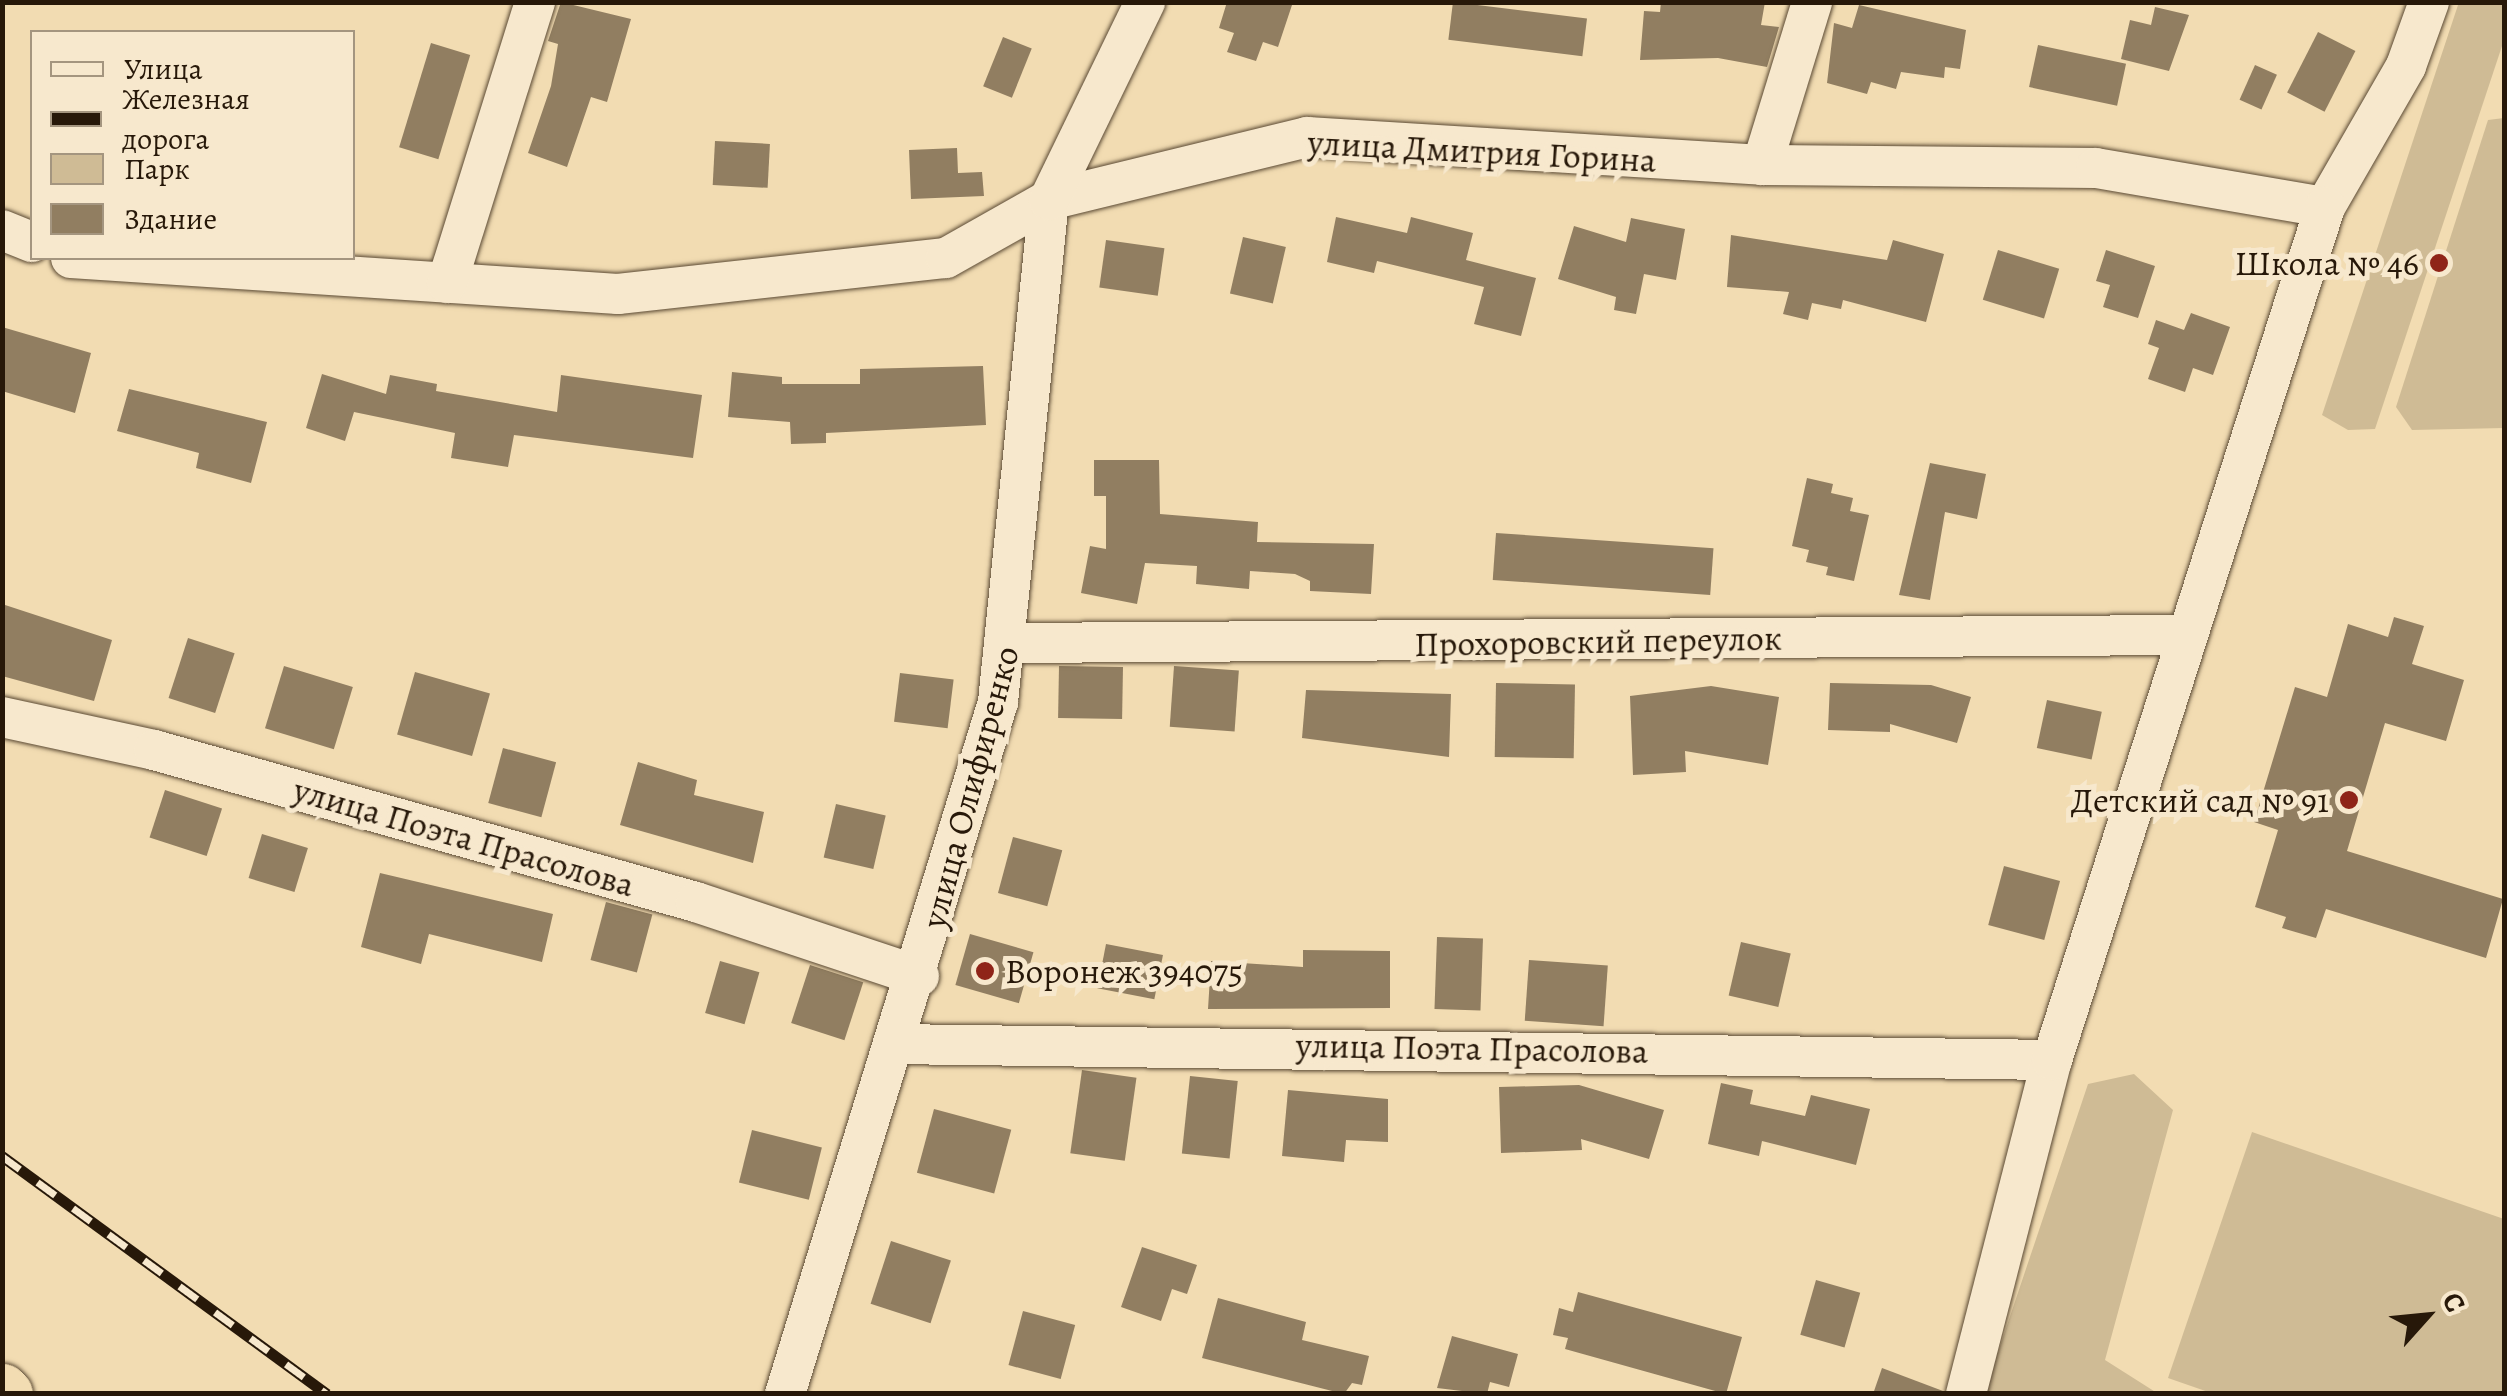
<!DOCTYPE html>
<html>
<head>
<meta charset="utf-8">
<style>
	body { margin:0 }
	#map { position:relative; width:2507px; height:1396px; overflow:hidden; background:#f2dcb2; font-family:Alegreya,serif }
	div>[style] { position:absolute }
	.green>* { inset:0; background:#cfbb95 }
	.building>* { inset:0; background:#917e61; transform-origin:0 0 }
	.roads { filter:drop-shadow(0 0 2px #5a4933) drop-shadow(0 0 2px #5a4933) }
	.minor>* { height:40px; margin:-20px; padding:0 20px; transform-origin:20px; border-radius:20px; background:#f7e8cd }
	.highway>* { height:55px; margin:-27.5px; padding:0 27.5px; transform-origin:27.5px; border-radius:27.5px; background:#f2dcb2 }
	.rail>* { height:11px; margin-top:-5.5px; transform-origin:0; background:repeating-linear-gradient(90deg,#f7e8cd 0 22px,#271809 0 44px); box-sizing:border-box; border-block:2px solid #271809 }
	.dots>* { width:28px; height:28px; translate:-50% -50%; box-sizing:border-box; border:5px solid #f7e8cd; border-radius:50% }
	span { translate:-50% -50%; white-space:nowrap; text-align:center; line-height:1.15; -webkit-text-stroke:10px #f7e8cd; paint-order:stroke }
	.street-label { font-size:35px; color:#271809 }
	.poi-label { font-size:35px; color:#271809 }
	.right { translate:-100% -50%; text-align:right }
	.left { translate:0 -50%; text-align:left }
	.frame { position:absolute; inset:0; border:5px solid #271809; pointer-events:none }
	.legend { position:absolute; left:30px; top:30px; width:325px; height:230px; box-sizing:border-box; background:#f7e8cd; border:2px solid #a4957f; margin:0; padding:12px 18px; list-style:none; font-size:30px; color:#271809 }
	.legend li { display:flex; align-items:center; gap:20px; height:50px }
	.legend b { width:50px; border:2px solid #a4957f }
	.north { position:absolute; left:2377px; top:1266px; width:100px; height:100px; -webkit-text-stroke:8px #f7e8cd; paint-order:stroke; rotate:63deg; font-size:28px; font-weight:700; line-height:40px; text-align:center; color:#271809 }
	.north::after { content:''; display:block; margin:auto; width:35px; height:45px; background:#271809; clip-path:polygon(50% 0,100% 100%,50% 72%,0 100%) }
</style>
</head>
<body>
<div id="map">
	<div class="green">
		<i style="clip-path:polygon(2459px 2px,2504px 3px,2504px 40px,2375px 429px,2348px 430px,2322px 415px)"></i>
		<i style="clip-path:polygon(2504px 118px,2504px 428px,2412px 430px,2396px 407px,2488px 120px)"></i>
		<i style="clip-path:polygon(2134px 1074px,2173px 1110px,2105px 1360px,2157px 1393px,1984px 1394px,2088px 1084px)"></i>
		<i style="clip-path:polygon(2252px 1132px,2504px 1219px,2504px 1393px,2214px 1394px,2168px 1378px)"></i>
	</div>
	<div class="building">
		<i style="clip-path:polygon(561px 2px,631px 19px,607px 102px,591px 97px,567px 167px,528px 153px,551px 86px,558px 44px,548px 41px)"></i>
		<i style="clip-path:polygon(1227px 2px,1293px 2px,1278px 47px,1263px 42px,1256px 61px,1227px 52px,1234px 33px,1219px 28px)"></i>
		<i style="left:1453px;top:2px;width:135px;height:38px;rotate:7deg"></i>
		<i style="clip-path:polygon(1661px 2px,1765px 2px,1761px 25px,1779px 27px,1767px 67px,1718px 58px,1640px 60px,1644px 11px,1660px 12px)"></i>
		<i style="clip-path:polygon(1859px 5px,1966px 30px,1960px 69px,1945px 67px,1944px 78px,1901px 72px,1896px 89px,1871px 82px,1867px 94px,1827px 83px,1834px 23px,1852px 28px)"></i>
		<i style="clip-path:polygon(2155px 7px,2189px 15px,2169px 71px,2121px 59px,2130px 20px,2151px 25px)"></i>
		<i style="left:2318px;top:32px;width:42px;height:68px;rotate:27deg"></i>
		<i style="left:1003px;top:37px;width:31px;height:53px;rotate:22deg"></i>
		<i style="left:431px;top:43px;width:41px;height:109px;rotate:17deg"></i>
		<i style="left:2038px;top:45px;width:90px;height:43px;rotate:12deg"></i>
		<i style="left:2255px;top:65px;width:24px;height:38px;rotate:24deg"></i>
		<i style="left:715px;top:141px;width:55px;height:44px;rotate:3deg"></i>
		<i style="clip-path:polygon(957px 148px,958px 173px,982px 172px,984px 196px,911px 199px,909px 150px)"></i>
		<i style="clip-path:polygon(1336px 217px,1407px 233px,1411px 217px,1473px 233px,1466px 260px,1536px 278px,1521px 336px,1474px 324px,1484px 287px,1377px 261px,1374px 273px,1327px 262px)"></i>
		<i style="clip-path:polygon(1631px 218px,1685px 229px,1676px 280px,1644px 274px,1636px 314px,1614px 310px,1616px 297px,1558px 279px,1574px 226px,1626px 242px)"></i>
		<i style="clip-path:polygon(1731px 235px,1887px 260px,1893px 240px,1944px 254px,1926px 322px,1843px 300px,1841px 309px,1812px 303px,1808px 320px,1783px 314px,1789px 292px,1727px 287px)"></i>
		<i style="left:1243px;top:237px;width:44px;height:58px;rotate:13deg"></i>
		<i style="left:1106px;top:240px;width:59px;height:48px;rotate:8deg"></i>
		<i style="left:1998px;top:250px;width:64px;height:52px;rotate:17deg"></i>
		<i style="clip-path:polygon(2106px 250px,2155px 266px,2138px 318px,2103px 307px,2110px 285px,2096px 281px)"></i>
		<i style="clip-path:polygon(2191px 313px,2230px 327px,2213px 375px,2193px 368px,2185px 392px,2148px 379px,2159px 348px,2148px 344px,2156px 320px,2184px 330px)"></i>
		<i style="clip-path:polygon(2px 327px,91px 353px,75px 413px,2px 391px)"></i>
		<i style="clip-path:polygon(983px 366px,986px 425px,826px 433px,826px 443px,791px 444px,790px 422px,728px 417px,732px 372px,782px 377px,782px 384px,860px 384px,860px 369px)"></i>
		<i style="clip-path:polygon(322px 374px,386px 394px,390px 375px,437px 384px,436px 391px,557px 412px,561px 375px,702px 395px,693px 458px,514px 435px,508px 467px,451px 458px,455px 433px,354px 412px,345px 441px,306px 428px)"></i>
		<i style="clip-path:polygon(129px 389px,267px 422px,251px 483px,196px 468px,199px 453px,117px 431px)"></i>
		<i style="clip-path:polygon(1094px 460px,1159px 460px,1160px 514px,1258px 522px,1257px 542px,1374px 544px,1371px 594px,1310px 591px,1310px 581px,1295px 574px,1250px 571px,1249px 589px,1196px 584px,1197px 566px,1145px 563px,1137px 604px,1081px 593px,1090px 546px,1106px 549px,1106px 496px,1094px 496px)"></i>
		<i style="clip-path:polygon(1930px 463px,1986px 474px,1977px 519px,1945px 512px,1930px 600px,1899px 595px)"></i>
		<i style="clip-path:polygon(1807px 478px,1833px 484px,1831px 493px,1853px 498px,1850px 511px,1869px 515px,1854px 581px,1826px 575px,1828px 567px,1806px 562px,1809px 550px,1792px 546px)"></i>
		<i style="left:1496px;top:533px;width:218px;height:47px;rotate:4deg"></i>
		<i style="clip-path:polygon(2px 604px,112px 640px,94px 701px,2px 676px)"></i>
		<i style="clip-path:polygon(2394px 617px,2424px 626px,2412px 664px,2464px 680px,2446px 741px,2385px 723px,2347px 851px,2503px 899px,2486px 958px,2326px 909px,2316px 938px,2282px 928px,2286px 917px,2255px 907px,2278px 830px,2254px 822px,2295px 687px,2327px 697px,2348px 624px,2388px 637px)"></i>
		<i style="left:188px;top:638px;width:49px;height:63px;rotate:18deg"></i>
		<i style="left:284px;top:666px;width:72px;height:65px;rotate:17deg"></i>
		<i style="left:1059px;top:666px;width:64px;height:52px;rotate:1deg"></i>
		<i style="left:1174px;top:666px;width:65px;height:61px;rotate:4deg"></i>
		<i style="left:415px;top:672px;width:78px;height:65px;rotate:16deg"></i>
		<i style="left:900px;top:673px;width:54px;height:49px;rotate:7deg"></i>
		<i style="left:1496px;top:683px;width:79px;height:74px;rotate:1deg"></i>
		<i style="clip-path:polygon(1830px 683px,1931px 685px,1971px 697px,1957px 743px,1890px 724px,1890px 732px,1828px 730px)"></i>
		<i style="clip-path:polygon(1711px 686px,1779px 697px,1768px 765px,1685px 751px,1686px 772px,1633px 775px,1630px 696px)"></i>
		<i style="clip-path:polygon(1306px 690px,1451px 694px,1449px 757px,1302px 738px)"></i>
		<i style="left:2047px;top:700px;width:56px;height:49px;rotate:12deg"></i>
		<i style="left:503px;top:748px;width:55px;height:57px;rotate:15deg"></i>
		<i style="clip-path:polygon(638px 762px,697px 780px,694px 795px,764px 812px,753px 863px,620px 825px)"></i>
		<i style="left:165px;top:790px;width:60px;height:50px;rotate:18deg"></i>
		<i style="left:836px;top:804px;width:51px;height:55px;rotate:13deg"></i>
		<i style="left:262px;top:834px;width:48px;height:46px;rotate:17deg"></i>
		<i style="left:1013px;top:837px;width:51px;height:58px;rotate:15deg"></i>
		<i style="left:2004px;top:866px;width:58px;height:61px;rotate:15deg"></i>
		<i style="clip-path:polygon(380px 873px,553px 914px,542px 962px,429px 934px,421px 964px,361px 947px)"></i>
		<i style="left:606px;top:902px;width:48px;height:60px;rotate:15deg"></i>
		<i style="left:970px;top:934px;width:66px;height:53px;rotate:16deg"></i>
		<i style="left:1437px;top:937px;width:46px;height:72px;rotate:2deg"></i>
		<i style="left:1741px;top:942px;width:51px;height:55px;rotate:13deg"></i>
		<i style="left:1106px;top:944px;width:58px;height:45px;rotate:11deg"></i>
		<i style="clip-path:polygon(1303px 950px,1390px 951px,1390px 1008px,1208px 1009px,1211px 961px,1303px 967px)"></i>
		<i style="left:1529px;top:960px;width:79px;height:61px;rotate:4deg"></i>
		<i style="left:720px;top:961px;width:41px;height:54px;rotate:16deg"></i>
		<i style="left:810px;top:965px;width:56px;height:61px;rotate:18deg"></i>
		<i style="left:1082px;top:1070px;width:55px;height:84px;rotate:8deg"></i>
		<i style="left:1190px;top:1076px;width:48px;height:78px;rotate:6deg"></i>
		<i style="clip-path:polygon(1721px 1083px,1753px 1090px,1750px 1104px,1805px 1116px,1811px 1095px,1870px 1109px,1856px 1165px,1762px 1141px,1759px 1156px,1708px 1144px)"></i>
		<i style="clip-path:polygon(1579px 1085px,1664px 1110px,1649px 1159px,1581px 1139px,1582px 1150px,1501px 1153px,1499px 1087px)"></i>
		<i style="clip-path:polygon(1288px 1090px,1388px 1099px,1388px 1142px,1346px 1140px,1344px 1162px,1282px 1156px)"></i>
		<i style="left:934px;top:1109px;width:80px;height:66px;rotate:15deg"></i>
		<i style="left:752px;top:1130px;width:72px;height:54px;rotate:14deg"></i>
		<i style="left:891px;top:1241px;width:63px;height:66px;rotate:18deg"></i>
		<i style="clip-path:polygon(1142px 1247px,1197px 1265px,1187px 1294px,1172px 1289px,1161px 1321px,1121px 1307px)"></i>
		<i style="left:1816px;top:1280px;width:46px;height:57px;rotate:16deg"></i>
		<i style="clip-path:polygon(1578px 1292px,1742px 1337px,1726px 1394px,1565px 1349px,1568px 1338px,1553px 1335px,1559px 1308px,1573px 1312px)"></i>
		<i style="clip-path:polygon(1218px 1298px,1306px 1322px,1302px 1340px,1369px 1356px,1362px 1385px,1352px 1383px,1344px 1394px,1202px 1358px)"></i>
		<i style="left:1023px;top:1311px;width:54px;height:56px;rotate:15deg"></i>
		<i style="clip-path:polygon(1452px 1336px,1518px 1354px,1509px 1387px,1490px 1382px,1487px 1394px,1437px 1388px)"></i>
		<i style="clip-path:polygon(1882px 1368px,1943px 1391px,1943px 1394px,1873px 1394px)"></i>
	</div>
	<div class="roads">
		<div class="minor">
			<i style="left:1762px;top:165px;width:170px;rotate:-72.9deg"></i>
			<i style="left:2px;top:230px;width:32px;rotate:22deg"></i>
			<i style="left:71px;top:258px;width:548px;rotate:3.77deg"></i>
			<i style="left:618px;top:294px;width:330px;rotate:-6.3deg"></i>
			<i style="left:946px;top:258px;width:118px;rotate:-29.4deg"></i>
			<i style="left:1049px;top:200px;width:266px;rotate:-13.7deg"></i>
			<i style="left:1307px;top:137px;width:456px;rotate:3.5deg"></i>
			<i style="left:1762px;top:165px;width:334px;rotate:0.5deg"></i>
			<i style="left:2096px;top:168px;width:232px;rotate:9.7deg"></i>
			<i style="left:2325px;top:207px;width:163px;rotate:-60.1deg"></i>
			<i style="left:2406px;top:66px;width:68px;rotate:-70.2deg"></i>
			<i style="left:447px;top:283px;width:294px;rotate:-72.6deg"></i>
			<i style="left:1010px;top:643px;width:1177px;rotate:-0.39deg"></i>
			<i style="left:2px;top:717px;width:156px;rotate:12.2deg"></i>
			<i style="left:154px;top:750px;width:563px;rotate:15.67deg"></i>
			<i style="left:696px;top:902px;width:235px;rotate:18.4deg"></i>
			<i style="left:893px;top:1044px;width:1159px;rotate:0.79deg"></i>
			<i style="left:785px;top:1394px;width:724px;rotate:-72.89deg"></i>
			<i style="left:998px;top:702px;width:505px;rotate:-84.2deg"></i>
			<i style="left:1049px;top:200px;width:220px;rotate:-64.1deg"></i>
			<i style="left:1966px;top:1394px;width:345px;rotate:-75.6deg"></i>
			<i style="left:2052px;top:1060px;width:896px;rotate:-72.25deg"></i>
		</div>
		<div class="highway">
			<i style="left:2px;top:1391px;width:4px;rotate:45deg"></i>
		</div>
	</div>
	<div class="rail">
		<i style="left:2px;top:1156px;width:403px;rotate:36.2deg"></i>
	</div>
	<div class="dots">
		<i style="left:2439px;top:263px;background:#8f2418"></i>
		<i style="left:2349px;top:800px;background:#8f2418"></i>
		<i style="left:985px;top:971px;background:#8f2418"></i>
	</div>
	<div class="street-label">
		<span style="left:1482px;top:151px;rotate:3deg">улица Дмитрия Горина</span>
		<span style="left:1598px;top:641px;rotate:-1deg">Прохоровский переулок</span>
		<span style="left:970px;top:787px;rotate:-75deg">улица Олифиренко</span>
		<span style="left:464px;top:837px;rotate:16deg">улица Поэта Прасолова</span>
		<span style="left:1472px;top:1048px;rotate:1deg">улица Поэта Прасолова</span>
	</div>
	<div class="poi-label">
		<span class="right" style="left:2419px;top:263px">Школа № 46</span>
		<span class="right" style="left:2329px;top:800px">Детский сад № 91</span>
		<span class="left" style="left:1005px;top:971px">Воронеж 394075</span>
	</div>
	<div class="frame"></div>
	<ul class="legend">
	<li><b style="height:12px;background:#f7e8cd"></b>Улица</li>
	<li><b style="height:12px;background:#271809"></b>Железная дорога</li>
	<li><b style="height:28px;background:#cfbb95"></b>Парк</li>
	<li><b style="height:28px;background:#917e61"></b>Здание</li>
	</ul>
	<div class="north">С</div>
</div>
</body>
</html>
